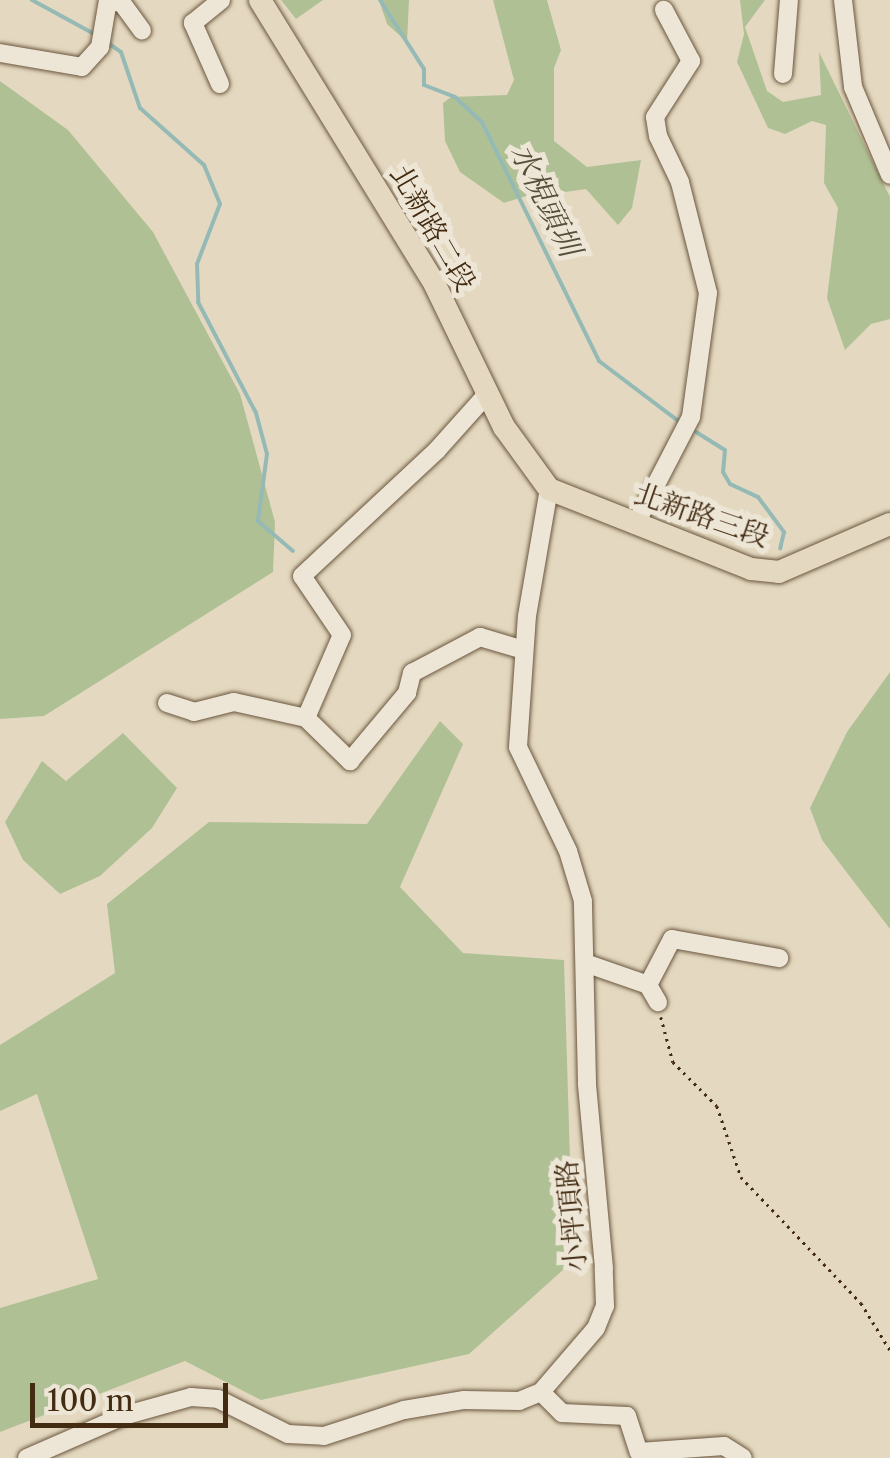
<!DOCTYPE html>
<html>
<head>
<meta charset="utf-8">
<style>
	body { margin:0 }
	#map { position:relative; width:890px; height:1458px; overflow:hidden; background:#e4d9c0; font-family:"Libre Caslon Text","Noto Serif TC",serif }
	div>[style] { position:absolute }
	.green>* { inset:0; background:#b0c095 }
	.stream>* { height:4px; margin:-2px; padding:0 2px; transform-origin:2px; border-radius:2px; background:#95bab5 }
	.path>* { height:2.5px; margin-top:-1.25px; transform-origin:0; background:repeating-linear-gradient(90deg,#432b12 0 2.5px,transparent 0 7.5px) }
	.roads { filter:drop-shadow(0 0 2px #6b563e) drop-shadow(0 0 2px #6b563e) }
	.minor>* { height:18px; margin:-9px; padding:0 9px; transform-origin:9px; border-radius:9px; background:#ede6d6 }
	.major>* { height:22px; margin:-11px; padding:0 11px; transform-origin:11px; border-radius:11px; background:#e4d9c0 }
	span { translate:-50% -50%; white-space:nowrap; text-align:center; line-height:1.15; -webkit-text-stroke:10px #ede6d6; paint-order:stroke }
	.street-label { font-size:28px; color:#432b12 }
	.water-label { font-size:30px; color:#584f3b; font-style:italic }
	.scale { position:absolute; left:30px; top:1383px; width:198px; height:45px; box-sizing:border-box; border:5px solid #432b12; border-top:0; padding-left:12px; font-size:30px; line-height:35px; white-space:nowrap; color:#432b12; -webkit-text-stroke:8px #ede6d6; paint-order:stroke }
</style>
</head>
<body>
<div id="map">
	<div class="green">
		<i style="clip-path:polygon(281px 0,323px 0,296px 19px)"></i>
		<i style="clip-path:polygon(379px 0,409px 0,407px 42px,387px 24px)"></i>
		<i style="clip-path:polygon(493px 0,547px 0,561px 50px,554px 68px,554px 141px,587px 167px,641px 160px,632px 208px,618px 225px,586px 189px,558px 193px,543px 205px,529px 195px,504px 203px,460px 172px,445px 141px,443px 103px,451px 97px,507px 95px,514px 80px)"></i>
		<i style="clip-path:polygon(740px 0,765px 0,745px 27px,767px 91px,783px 102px,821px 95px,819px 52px,890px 197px,890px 319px,871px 324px,845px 350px,827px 298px,838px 208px,824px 183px,826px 125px,812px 121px,785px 134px,768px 128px,737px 62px,744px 34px)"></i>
		<i style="clip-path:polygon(0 81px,68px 130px,153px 232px,240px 394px,275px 522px,273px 572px,44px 716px,0 719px)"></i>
		<i style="clip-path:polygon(890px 672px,890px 929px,822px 840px,810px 808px,847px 732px)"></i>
		<i style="clip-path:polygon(440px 721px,463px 744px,400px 887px,463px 953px,564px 960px,573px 1261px,469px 1354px,261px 1400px,185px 1361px,0 1432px,0 1308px,98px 1279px,37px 1094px,0 1111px,0 1045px,115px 973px,107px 904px,209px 822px,367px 824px)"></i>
		<i style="clip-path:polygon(123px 733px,177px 788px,152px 828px,100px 876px,60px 894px,23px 860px,5px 822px,42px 761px,66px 781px)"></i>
	</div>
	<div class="stream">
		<i style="left:32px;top:0;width:73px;rotate:28.7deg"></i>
		<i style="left:380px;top:0;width:82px;rotate:57.5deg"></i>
		<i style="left:424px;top:69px;width:16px;rotate:90deg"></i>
		<i style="left:424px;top:85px;width:33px;rotate:21deg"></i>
		<i style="left:455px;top:97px;width:37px;rotate:43deg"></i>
		<i style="left:482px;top:122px;width:266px;rotate:63.9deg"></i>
		<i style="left:599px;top:361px;width:98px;rotate:37.1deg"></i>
		<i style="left:108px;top:43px;width:16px;rotate:35deg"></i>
		<i style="left:121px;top:52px;width:59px;rotate:71.3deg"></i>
		<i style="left:140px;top:108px;width:86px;rotate:41.7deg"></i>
		<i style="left:204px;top:165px;width:42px;rotate:67.7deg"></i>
		<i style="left:220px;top:204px;width:64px;rotate:111deg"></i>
		<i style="left:197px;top:264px;width:38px;rotate:88deg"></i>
		<i style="left:198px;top:302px;width:125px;rotate:62.4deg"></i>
		<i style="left:256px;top:413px;width:42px;rotate:75deg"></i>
		<i style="left:267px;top:454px;width:68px;rotate:97.7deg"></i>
		<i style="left:258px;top:521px;width:46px;rotate:40.6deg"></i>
		<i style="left:696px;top:432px;width:34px;rotate:32deg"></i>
		<i style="left:725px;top:450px;width:22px;rotate:95deg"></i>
		<i style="left:723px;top:472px;width:14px;rotate:60deg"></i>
		<i style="left:730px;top:484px;width:31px;rotate:25deg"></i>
		<i style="left:758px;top:497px;width:44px;rotate:53.4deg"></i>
		<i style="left:784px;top:532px;width:17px;rotate:103deg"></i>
	</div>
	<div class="path">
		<i style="left:661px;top:1017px;width:47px;rotate:75.1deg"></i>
		<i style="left:673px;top:1062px;width:62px;rotate:45deg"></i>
		<i style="left:717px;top:1106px;width:75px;rotate:71.3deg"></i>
		<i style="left:741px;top:1177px;width:174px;rotate:46.4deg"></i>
		<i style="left:861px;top:1303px;width:55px;rotate:58.3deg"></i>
	</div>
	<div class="roads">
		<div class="minor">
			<i style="left:843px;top:0;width:88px;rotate:83.4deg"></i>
			<i style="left:853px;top:87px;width:95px;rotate:67.2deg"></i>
			<i style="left:108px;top:1px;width:14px;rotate:8deg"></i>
			<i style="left:122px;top:3px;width:34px;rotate:54deg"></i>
			<i style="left:0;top:53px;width:83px;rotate:9.7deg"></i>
			<i style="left:82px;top:67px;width:27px;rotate:-48deg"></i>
			<i style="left:100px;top:47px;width:48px;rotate:-80.3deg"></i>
			<i style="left:783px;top:74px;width:74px;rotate:-85.4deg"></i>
			<i style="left:220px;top:84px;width:67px;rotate:-113.9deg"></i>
			<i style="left:193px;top:23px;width:36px;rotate:-39deg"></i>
			<i style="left:635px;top:525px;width:122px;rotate:-62.6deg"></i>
			<i style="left:691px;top:417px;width:125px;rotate:-82.2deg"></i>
			<i style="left:708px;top:293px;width:114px;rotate:-104.2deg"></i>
			<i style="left:680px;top:182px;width:51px;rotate:-115.6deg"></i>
			<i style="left:658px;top:136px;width:19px;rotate:-99deg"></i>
			<i style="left:655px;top:117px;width:67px;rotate:-57.3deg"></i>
			<i style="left:691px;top:61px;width:58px;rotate:-117.9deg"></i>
			<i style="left:167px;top:703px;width:28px;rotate:18deg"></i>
			<i style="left:194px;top:712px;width:41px;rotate:-14deg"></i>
			<i style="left:234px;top:702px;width:74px;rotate:12.5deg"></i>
			<i style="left:306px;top:718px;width:62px;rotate:44.3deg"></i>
			<i style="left:350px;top:761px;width:89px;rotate:-50deg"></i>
			<i style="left:407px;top:693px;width:21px;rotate:-76deg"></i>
			<i style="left:412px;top:673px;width:77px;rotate:-27.9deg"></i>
			<i style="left:480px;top:637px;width:46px;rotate:16.5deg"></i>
			<i style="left:306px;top:718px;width:90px;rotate:-66.6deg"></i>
			<i style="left:342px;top:635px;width:71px;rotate:-124.1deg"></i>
			<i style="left:302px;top:576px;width:185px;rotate:-43deg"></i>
			<i style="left:437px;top:450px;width:76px;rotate:-48.2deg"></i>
			<i style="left:585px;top:963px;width:67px;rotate:19.2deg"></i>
			<i style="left:648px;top:985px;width:20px;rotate:60deg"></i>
			<i style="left:648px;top:985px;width:52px;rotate:-62.4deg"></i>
			<i style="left:672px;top:939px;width:109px;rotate:10.1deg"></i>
			<i style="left:541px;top:1392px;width:30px;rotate:45deg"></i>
			<i style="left:562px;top:1413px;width:65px;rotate:2.6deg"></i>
			<i style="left:627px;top:1416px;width:38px;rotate:72deg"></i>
			<i style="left:639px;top:1452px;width:85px;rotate:-4deg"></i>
			<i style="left:724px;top:1446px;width:22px;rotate:32deg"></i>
			<i style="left:27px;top:1458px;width:105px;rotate:-23.6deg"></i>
			<i style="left:123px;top:1416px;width:71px;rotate:-15.6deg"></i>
			<i style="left:191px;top:1397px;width:27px;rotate:4deg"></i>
			<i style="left:218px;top:1399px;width:78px;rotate:26.6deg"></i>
			<i style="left:288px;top:1434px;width:36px;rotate:3deg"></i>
			<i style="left:324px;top:1436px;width:84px;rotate:-18deg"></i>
			<i style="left:404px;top:1410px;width:61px;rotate:-9.5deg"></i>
			<i style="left:464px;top:1400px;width:55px;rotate:1deg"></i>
			<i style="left:519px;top:1401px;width:24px;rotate:-22deg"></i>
			<i style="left:541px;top:1392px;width:84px;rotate:-49.3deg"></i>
			<i style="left:596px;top:1328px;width:24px;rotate:-68deg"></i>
			<i style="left:605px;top:1306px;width:38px;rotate:-92deg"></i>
			<i style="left:604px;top:1268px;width:186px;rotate:-95.3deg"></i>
			<i style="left:587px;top:1083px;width:182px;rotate:-91.3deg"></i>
			<i style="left:583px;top:901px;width:52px;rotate:-106.7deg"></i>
			<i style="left:568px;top:851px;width:115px;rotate:-115.7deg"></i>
			<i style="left:518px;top:747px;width:131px;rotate:-86.1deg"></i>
			<i style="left:527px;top:616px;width:129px;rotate:-80.2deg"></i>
		</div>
		<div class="major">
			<i style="left:260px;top:0;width:334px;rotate:58.4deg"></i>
			<i style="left:435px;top:285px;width:158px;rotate:64.1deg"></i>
			<i style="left:504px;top:427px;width:77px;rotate:54deg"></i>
			<i style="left:549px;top:489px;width:217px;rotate:21.6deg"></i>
			<i style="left:751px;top:569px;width:28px;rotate:6deg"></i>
			<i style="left:779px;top:572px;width:121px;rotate:-23.4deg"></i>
		</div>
	</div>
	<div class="street-label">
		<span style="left:433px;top:228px;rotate:60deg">北新路二段</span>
		<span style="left:702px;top:515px;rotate:19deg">北新路三段</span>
		<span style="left:571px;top:1216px;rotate:-95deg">小坪頂路</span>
	</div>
	<div class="water-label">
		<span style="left:545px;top:200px;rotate:64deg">水梘頭圳</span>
	</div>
	<div class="scale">100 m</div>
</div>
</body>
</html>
